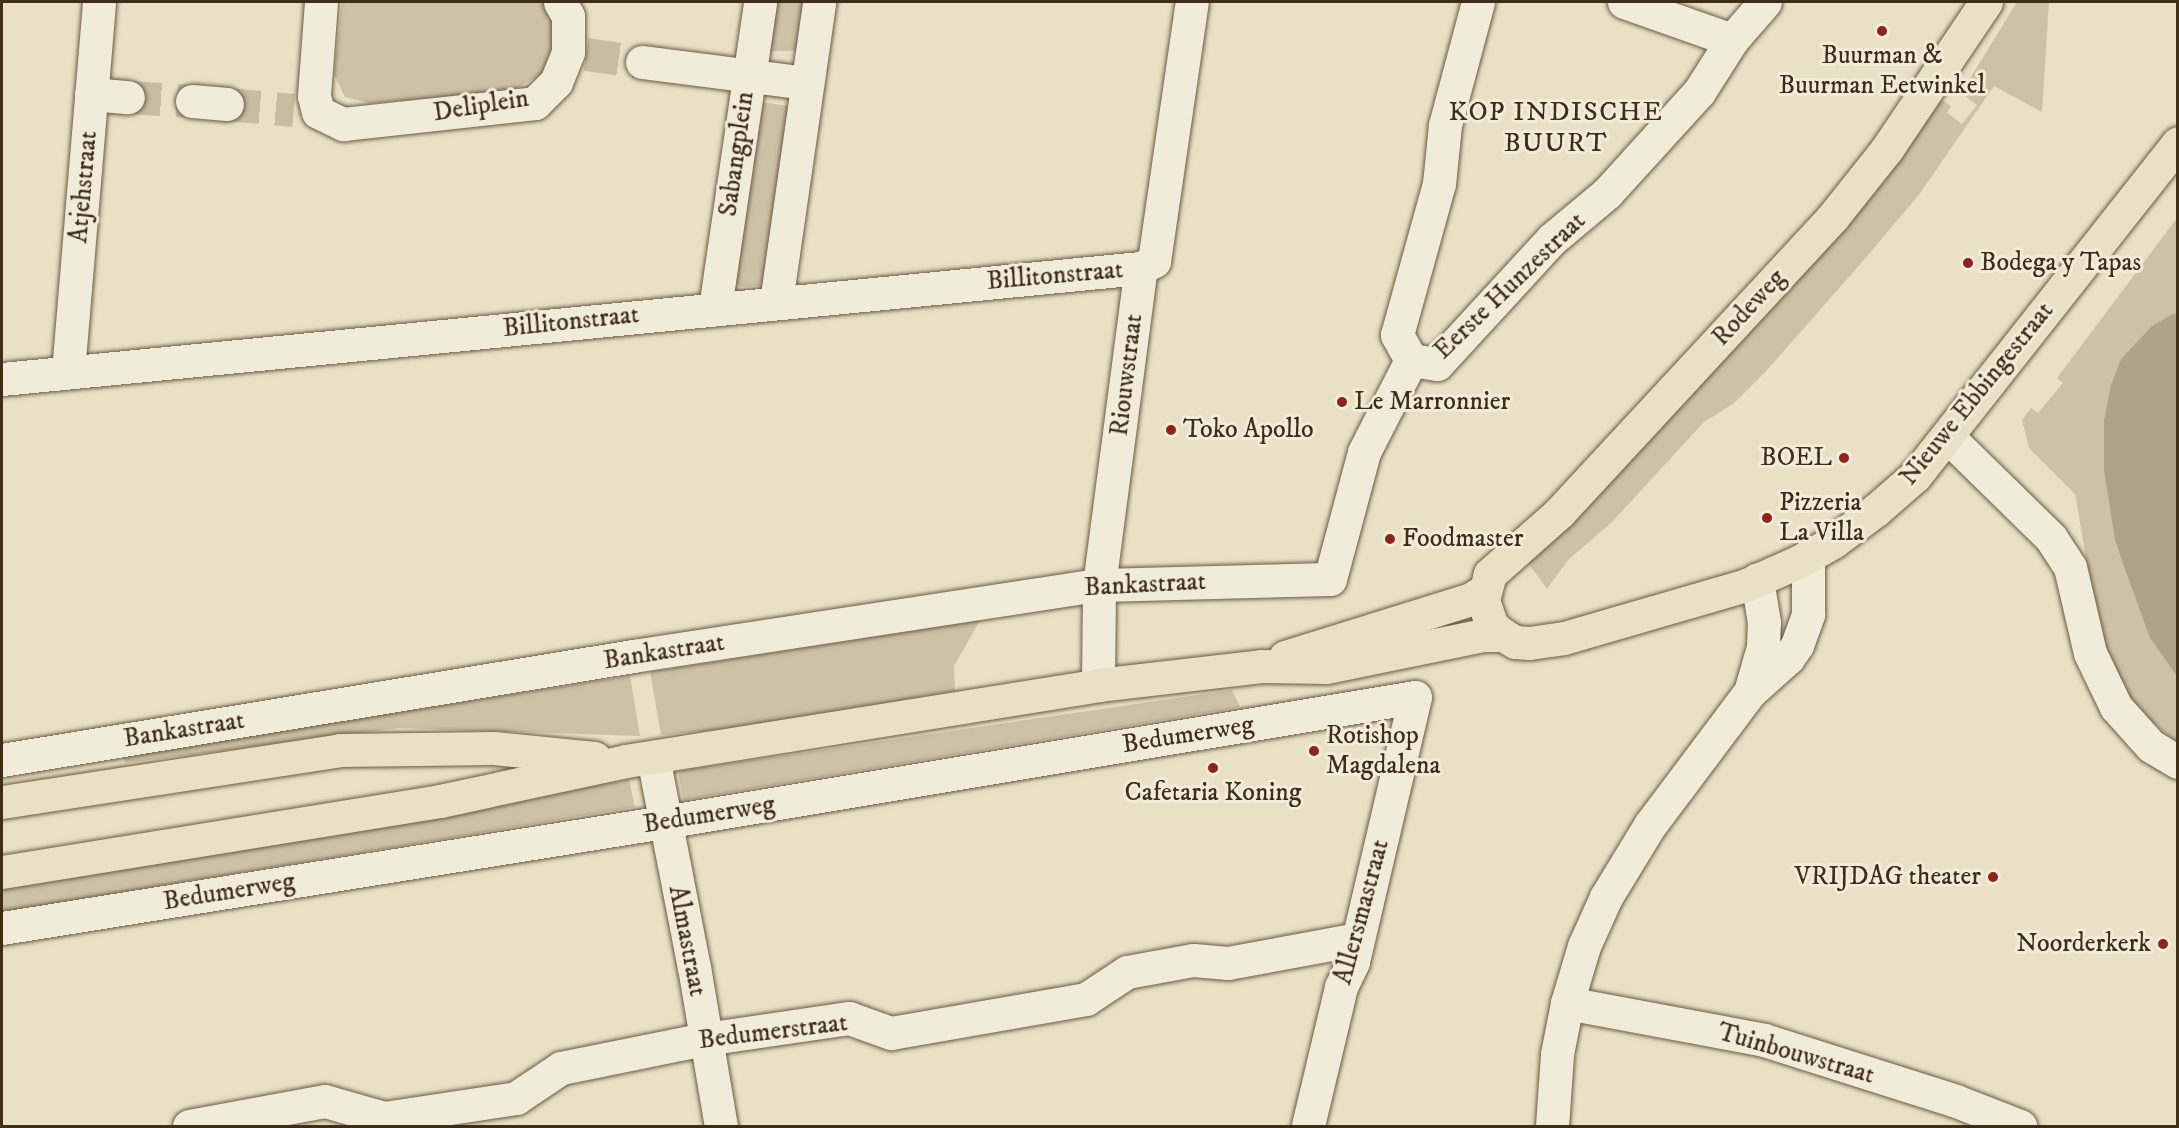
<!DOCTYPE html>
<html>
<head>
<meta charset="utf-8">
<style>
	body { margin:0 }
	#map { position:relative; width:2179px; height:1128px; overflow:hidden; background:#e9e1c6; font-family:"IM FELL DW Pica",serif }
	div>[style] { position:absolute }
	.green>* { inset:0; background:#ccc2a8; transform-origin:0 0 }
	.water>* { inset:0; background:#afa48a }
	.minor-tunnel>* { height:33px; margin-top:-16.5px; transform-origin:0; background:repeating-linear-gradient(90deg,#c7bda3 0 33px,transparent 0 49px) }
	.roads { filter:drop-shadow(0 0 2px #6a5a43) drop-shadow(0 0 2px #6a5a43) }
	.minor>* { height:33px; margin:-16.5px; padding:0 16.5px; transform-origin:16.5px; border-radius:16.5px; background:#f1ecda }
	.major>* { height:33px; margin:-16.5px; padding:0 16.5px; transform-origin:16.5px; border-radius:16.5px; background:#e9e1c6 }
	.dots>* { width:16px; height:16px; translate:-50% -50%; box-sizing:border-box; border:3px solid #f1ecda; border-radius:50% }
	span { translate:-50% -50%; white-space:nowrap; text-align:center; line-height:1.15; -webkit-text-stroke:6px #f1ecda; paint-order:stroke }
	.poi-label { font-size:26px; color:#3f2d17 }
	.left { translate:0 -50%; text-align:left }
	.right { translate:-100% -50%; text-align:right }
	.street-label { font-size:26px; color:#3f2d17 }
	.neighbourhood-label { font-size:27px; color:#3f2d17; letter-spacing:1.5px }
	.frame { position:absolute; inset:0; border:3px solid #3f2d17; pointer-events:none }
</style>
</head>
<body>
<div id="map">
	<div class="green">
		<i style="clip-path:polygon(342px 2px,543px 2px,548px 4px,554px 23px,549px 69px,511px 92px,370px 103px,345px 97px,334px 74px)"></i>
		<i style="left:768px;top:2px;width:43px;height:49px"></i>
		<i style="clip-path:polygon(2017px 2px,2049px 2px,2042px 112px,1994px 86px,1918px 196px,1856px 269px,1766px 371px,1733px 404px,1704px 422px,1611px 523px,1568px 560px,1547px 589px,1524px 557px,1937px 96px,1951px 106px,1947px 113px,1962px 124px,1977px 105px,1961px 93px)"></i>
		<i style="clip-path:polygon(754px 101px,796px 107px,763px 285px,740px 287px,731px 278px)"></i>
		<i style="clip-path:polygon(2177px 218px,2177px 742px,2145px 716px,2129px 697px,2108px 654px,2088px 568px,2075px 494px,2029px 448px,2022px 420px,2031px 408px,2038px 413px,2063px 383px,2057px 378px)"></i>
		<i style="clip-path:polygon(980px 620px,954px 666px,955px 691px,745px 727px,661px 735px,650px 672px)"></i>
		<i style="clip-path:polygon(630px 676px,640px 736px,399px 728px,125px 763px,123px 755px)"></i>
		<i style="clip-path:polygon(1232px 690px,1240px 707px,683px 800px,678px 771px)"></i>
		<i style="clip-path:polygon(629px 780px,635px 807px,2px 912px,2px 883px,354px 822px)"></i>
	</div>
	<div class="water">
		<i style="clip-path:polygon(2173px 314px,2177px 314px,2177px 676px,2150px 638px,2130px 583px,2115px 540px,2104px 470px,2104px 420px,2111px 385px,2121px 359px,2152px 326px)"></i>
	</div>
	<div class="minor-tunnel">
		<i style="left:586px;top:54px;width:57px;rotate:8.1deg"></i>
		<i style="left:128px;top:97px;width:64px;rotate:3.6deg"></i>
		<i style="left:227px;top:104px;width:67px;rotate:5.1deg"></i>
	</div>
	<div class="roads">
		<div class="minor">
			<i style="left:321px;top:2px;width:94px;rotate:94.3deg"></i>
			<i style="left:314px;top:96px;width:16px;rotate:76deg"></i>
			<i style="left:318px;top:112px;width:28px;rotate:26deg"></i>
			<i style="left:343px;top:124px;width:193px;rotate:-6.2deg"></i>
			<i style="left:535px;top:103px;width:30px;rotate:-45deg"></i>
			<i style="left:556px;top:82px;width:32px;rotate:-68deg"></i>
			<i style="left:568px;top:52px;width:36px;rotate:-90deg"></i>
			<i style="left:568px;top:16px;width:16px;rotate:-120deg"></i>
			<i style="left:1624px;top:2px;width:114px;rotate:19.4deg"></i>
			<i style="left:642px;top:62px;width:166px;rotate:7.3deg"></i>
			<i style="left:91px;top:94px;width:37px;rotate:5deg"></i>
			<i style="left:192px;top:101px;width:35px;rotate:5deg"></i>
			<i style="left:776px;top:302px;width:303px;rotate:-81.8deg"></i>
			<i style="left:715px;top:308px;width:309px;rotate:-81.6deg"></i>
			<i style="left:1411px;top:360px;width:26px;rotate:9deg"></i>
			<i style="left:1437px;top:364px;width:170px;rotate:-47.4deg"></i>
			<i style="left:1552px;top:239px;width:72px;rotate:-39.9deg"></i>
			<i style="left:1607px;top:193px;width:137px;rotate:-47.7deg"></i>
			<i style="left:1699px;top:92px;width:62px;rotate:-57.6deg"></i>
			<i style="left:1732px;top:40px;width:50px;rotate:-49deg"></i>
			<i style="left:1411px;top:360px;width:29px;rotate:-119deg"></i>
			<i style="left:1397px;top:335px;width:157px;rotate:-74.5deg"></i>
			<i style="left:1439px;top:184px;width:59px;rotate:-84.2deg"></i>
			<i style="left:1445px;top:125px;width:127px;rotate:-75deg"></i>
			<i style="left:68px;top:372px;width:371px;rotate:-85.2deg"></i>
			<i style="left:2px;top:379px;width:1144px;rotate:-5.57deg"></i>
			<i style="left:1141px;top:268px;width:15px;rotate:-28deg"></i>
			<i style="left:1154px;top:261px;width:262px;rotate:-81.7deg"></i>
			<i style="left:1948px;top:437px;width:144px;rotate:44.4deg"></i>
			<i style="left:2051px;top:538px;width:35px;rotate:57deg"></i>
			<i style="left:2070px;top:567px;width:88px;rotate:76.9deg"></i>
			<i style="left:2090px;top:653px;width:60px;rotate:64.3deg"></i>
			<i style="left:2116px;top:707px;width:52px;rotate:48.1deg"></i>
			<i style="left:2151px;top:746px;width:31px;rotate:31deg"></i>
			<i style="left:1098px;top:685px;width:100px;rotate:-89.4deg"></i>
			<i style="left:1099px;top:585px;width:320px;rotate:-82.5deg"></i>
			<i style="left:1750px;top:692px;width:47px;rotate:-73.9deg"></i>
			<i style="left:1763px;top:647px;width:25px;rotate:-88deg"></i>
			<i style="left:1764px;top:622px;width:43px;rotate:-99.5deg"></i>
			<i style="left:653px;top:757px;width:214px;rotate:79deg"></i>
			<i style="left:694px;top:967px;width:161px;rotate:80.4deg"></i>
			<i style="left:2px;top:760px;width:640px;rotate:-9.36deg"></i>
			<i style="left:633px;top:656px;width:471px;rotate:-8.7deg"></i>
			<i style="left:1099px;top:585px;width:231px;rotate:-1.5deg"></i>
			<i style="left:1330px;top:579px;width:131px;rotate:-75deg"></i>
			<i style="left:1364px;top:452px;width:103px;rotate:-62.9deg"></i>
			<i style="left:2px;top:928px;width:670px;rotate:-9.1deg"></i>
			<i style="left:664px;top:822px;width:761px;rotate:-9.45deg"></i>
			<i style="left:1415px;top:697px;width:272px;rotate:103.2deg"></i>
			<i style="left:1353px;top:962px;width:28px;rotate:116deg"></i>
			<i style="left:1341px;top:987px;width:143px;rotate:103.4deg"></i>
			<i style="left:1567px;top:1003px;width:200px;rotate:10.6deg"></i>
			<i style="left:1764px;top:1040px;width:201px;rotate:17.6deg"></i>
			<i style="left:1956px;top:1101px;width:69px;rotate:21.3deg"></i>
			<i style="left:189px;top:1126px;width:138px;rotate:-10.4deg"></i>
			<i style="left:325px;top:1101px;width:61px;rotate:16.1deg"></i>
			<i style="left:384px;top:1118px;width:134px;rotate:-8.6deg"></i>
			<i style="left:516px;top:1098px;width:54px;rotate:-33.7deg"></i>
			<i style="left:561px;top:1068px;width:147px;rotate:-11.4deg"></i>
			<i style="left:705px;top:1039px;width:146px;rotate:-8.3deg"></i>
			<i style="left:849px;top:1018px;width:45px;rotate:19.7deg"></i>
			<i style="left:891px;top:1033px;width:198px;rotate:-9.9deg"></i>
			<i style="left:1086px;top:999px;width:49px;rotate:-33.4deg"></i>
			<i style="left:1127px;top:972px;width:67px;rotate:-10.3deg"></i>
			<i style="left:1193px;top:960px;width:35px;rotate:5deg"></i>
			<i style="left:1228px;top:963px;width:132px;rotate:-10.5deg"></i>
			<i style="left:1552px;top:1126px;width:72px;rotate:-86deg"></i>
			<i style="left:1557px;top:1054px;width:52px;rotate:-78.9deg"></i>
			<i style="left:1567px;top:1003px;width:59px;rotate:-73.4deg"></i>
			<i style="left:1584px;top:946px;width:54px;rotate:-65.8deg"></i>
			<i style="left:1606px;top:897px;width:84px;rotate:-58.6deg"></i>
			<i style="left:1650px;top:825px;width:166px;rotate:-53.1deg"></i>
			<i style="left:1750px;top:692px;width:51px;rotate:-41.8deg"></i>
			<i style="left:1788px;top:658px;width:16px;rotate:-55deg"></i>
			<i style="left:1797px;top:645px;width:33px;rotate:-70deg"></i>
			<i style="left:1808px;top:614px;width:58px;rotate:-90deg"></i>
		</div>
		<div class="major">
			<i style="left:1986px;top:2px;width:177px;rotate:124deg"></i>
			<i style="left:1887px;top:149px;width:87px;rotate:128.5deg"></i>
			<i style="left:1833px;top:217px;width:402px;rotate:132.8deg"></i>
			<i style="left:1560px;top:512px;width:94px;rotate:138.5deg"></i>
			<i style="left:1490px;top:574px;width:27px;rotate:105deg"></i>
			<i style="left:1483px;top:600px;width:28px;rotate:71deg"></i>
			<i style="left:1492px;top:626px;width:14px;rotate:39deg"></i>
			<i style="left:1503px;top:635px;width:14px;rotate:30deg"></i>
			<i style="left:1515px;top:642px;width:14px;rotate:4deg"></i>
			<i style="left:1529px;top:643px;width:35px;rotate:-8deg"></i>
			<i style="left:1564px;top:638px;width:190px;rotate:-16.2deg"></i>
			<i style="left:1746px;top:585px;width:59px;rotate:-24deg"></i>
			<i style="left:1800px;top:561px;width:38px;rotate:-30deg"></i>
			<i style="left:1833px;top:542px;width:54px;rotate:-36.7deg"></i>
			<i style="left:1876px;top:510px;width:52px;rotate:-41.1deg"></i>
			<i style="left:1915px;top:476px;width:424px;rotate:-51.7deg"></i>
			<i style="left:1285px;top:657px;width:195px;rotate:-17.3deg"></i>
			<i style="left:1471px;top:599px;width:15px;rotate:-32deg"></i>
			<i style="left:2px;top:802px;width:342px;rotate:-8.7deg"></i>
			<i style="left:340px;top:750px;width:154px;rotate:-0.7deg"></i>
			<i style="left:494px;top:748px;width:101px;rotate:5.7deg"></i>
			<i style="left:2px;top:872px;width:444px;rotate:-9.2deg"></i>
			<i style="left:440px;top:801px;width:190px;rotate:-12.1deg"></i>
			<i style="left:626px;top:761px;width:478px;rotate:-9.1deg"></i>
			<i style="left:1098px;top:685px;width:164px;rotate:-6.6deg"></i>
			<i style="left:1261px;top:666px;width:65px;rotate:0.9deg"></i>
			<i style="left:1326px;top:667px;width:160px;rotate:-11.5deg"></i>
			<i style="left:1483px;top:635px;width:20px"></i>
		</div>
	</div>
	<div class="dots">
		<i style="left:1882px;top:31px;background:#8f2418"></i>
		<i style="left:1968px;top:263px;background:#8f2418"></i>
		<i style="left:1342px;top:402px;background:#8f2418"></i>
		<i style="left:1171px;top:430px;background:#8f2418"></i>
		<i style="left:1844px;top:458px;background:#8f2418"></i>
		<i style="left:1767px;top:518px;background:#8f2418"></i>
		<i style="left:1390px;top:539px;background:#8f2418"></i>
		<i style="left:1314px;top:751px;background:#8f2418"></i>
		<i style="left:1213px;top:768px;background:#8f2418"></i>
		<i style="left:1993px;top:877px;background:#8f2418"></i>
		<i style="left:2163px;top:944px;background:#8f2418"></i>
	</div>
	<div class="poi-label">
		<span style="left:1882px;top:71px">Buurman &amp;<br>Buurman Eetwinkel</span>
		<span class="left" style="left:1980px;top:263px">Bodega y Tapas</span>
		<span class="left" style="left:1354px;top:402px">Le Marronnier</span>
		<span class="left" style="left:1183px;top:430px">Toko Apollo</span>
		<span class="right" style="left:1832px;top:458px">BOEL</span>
		<span class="left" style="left:1779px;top:518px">Pizzeria<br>La Villa</span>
		<span class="left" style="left:1402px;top:539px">Foodmaster</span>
		<span class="left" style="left:1326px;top:751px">Rotishop<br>Magdalena</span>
		<span style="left:1213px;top:793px">Cafetaria Koning</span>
		<span class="right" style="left:1981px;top:877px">VRIJDAG theater</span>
		<span class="right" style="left:2151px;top:944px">Noorderkerk</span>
	</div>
	<div class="street-label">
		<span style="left:481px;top:106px;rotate:-9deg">Deliplein</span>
		<span style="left:737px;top:154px;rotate:-82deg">Sabangplein</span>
		<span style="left:84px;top:187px;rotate:-85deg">Atjehstraat</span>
		<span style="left:1055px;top:276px;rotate:-5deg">Billitonstraat</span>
		<span style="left:1510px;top:286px;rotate:-44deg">Eerste Hunzestraat</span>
		<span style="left:1749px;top:308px;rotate:-47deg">Rodeweg</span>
		<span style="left:571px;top:322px;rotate:-6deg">Billitonstraat</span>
		<span style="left:1127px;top:375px;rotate:-83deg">Riouwstraat</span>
		<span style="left:1977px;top:394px;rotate:-51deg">Nieuwe Ebbingestraat</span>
		<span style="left:1145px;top:585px;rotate:-3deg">Bankastraat</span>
		<span style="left:664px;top:652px;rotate:-9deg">Bankastraat</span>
		<span style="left:184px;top:730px;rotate:-9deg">Bankastraat</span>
		<span style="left:1188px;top:735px;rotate:-9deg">Bedumerweg</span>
		<span style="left:709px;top:815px;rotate:-9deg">Bedumerweg</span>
		<span style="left:229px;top:892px;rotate:-9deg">Bedumerweg</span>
		<span style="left:1362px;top:912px;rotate:-75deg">Allersmastraat</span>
		<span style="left:687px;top:941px;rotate:79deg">Almastraat</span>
		<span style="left:773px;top:1032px;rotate:-7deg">Bedumerstraat</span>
		<span style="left:1796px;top:1054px;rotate:16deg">Tuinbouwstraat</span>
	</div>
	<div class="neighbourhood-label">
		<span style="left:1556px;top:128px">KOP INDISCHE<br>BUURT</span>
	</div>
	<div class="frame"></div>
</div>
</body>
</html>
